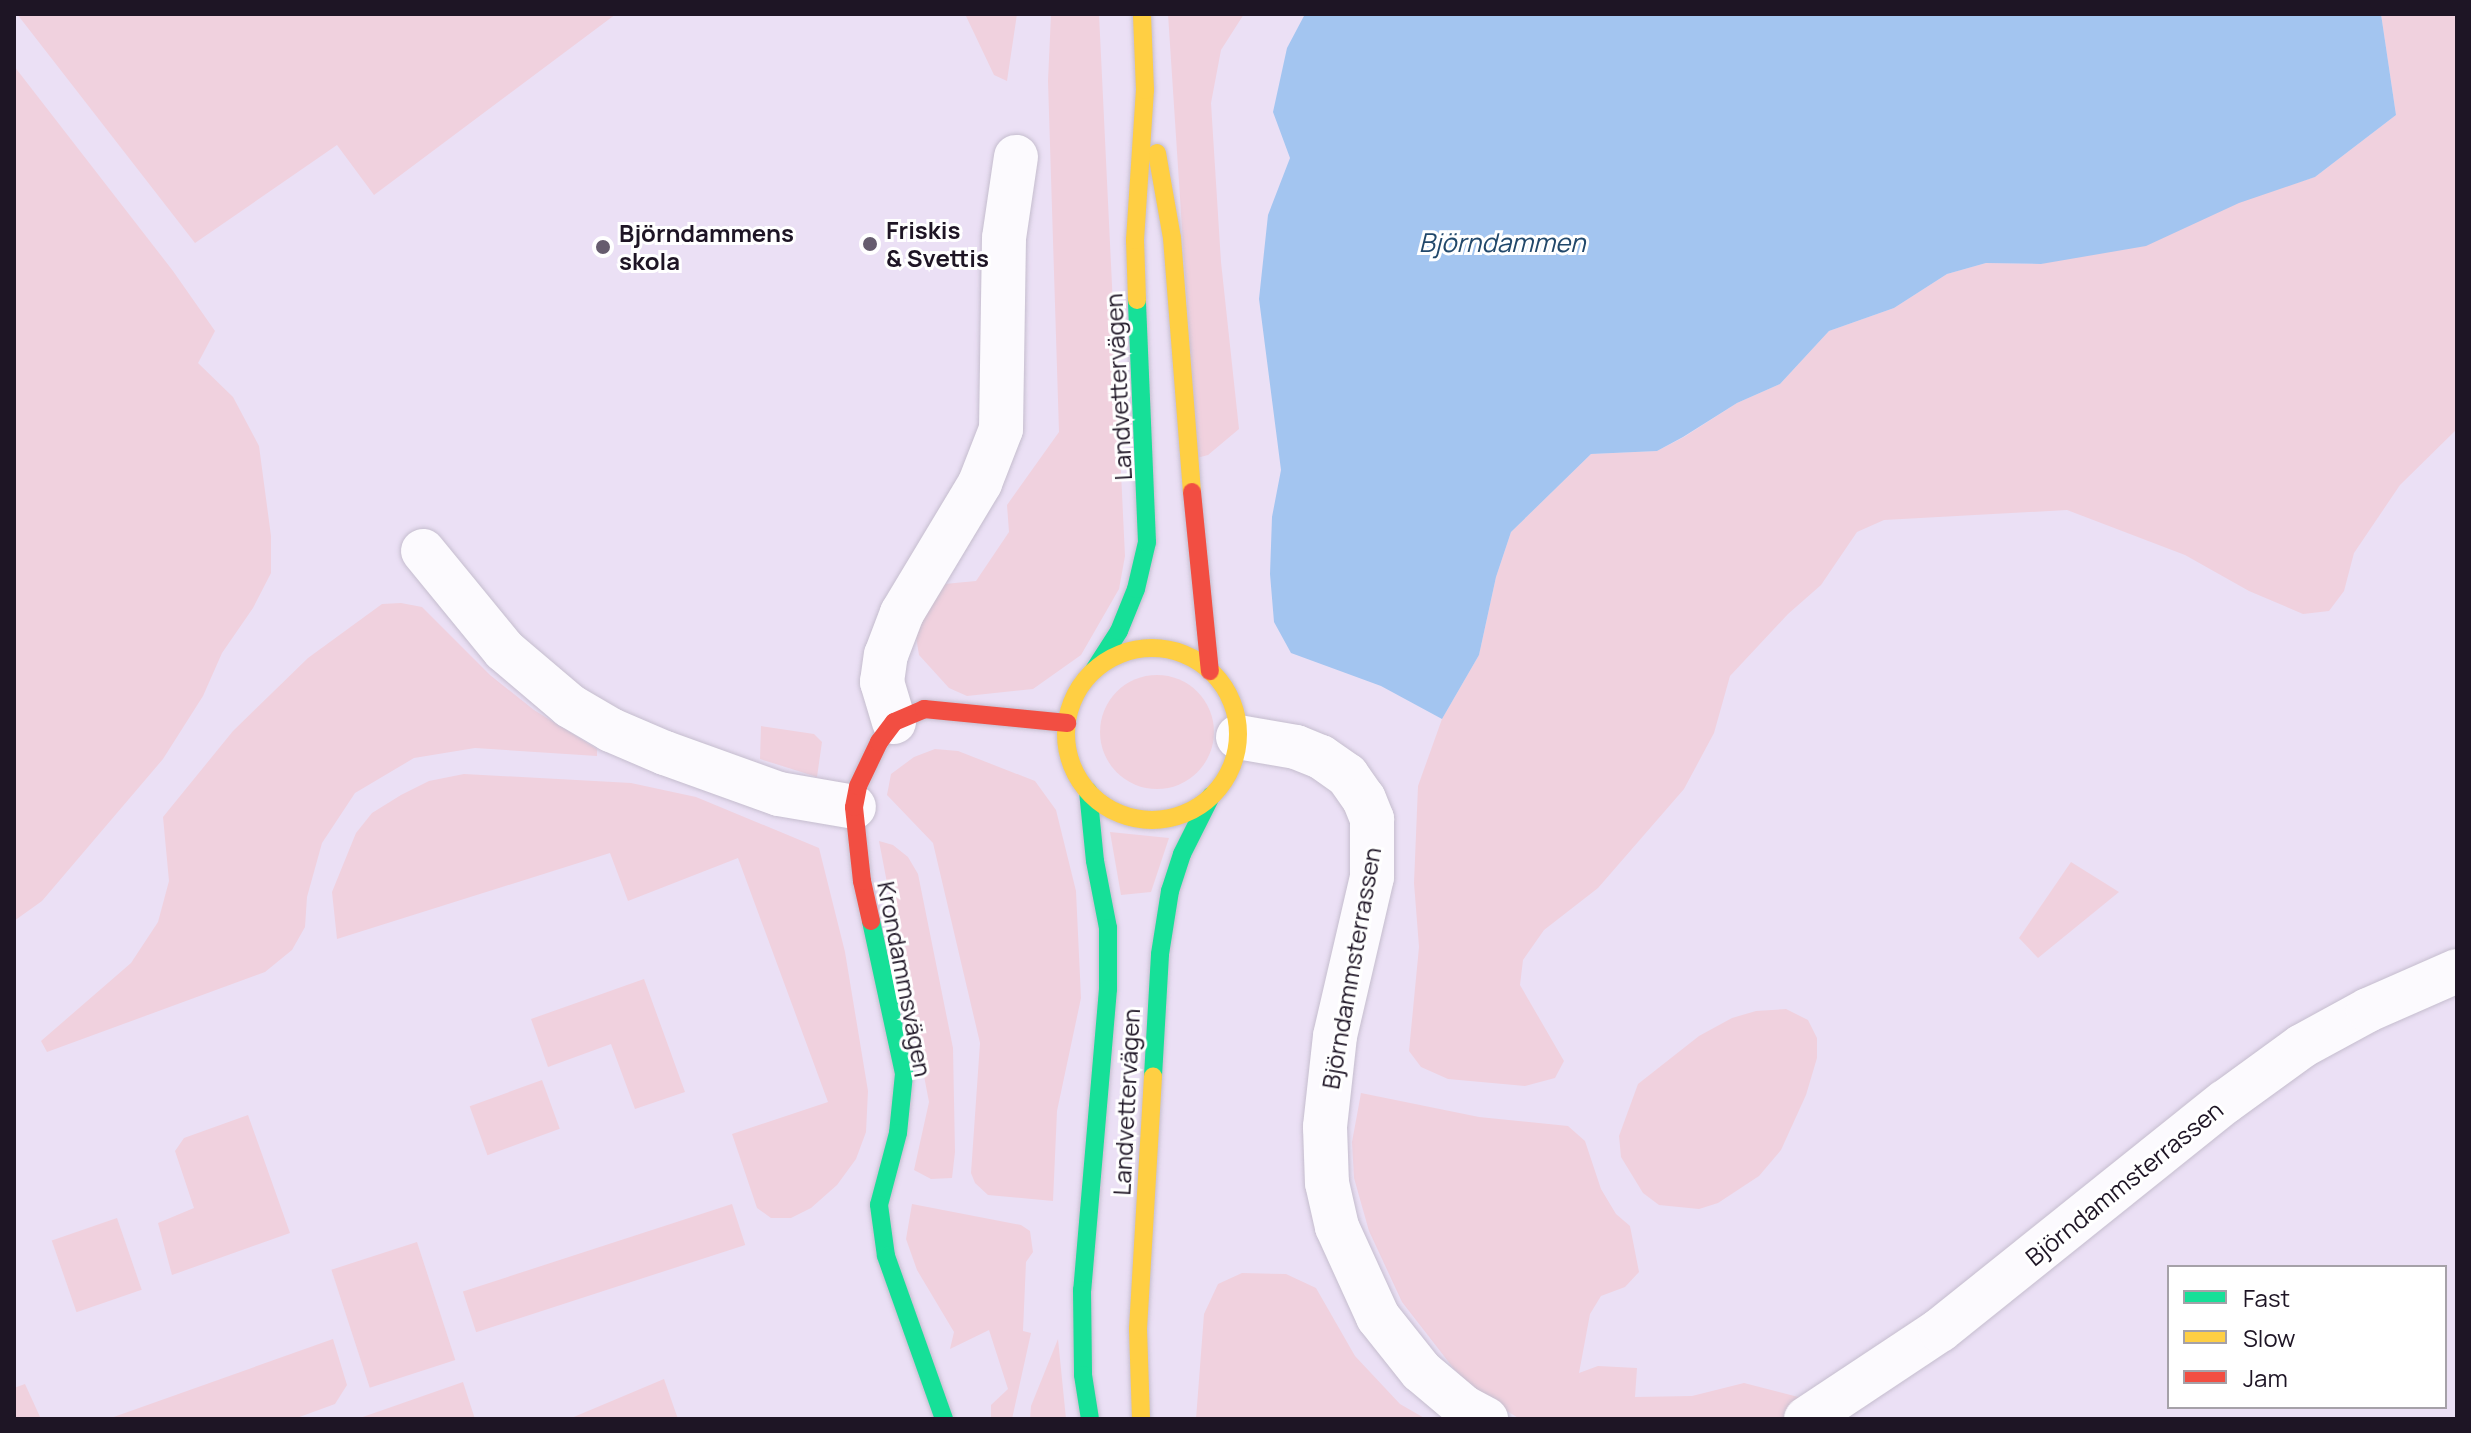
<!DOCTYPE html>
<html>
<head>
<meta charset="utf-8">
<style>
	body { margin:0 }
	#map { position:relative; width:2471px; height:1433px; overflow:hidden; background:#ebe0f5; font-family:Manrope,sans-serif }
	div>[style] { position:absolute }
	.green>* { inset:0; background:#f0d1de; transform-origin:0 0 }
	.round { border-radius:50% }
	.water>* { inset:0; background:#a3c5f0 }
	.roads { filter:drop-shadow(0 0 2px #c5bdce) drop-shadow(0 0 2px #c5bdce) }
	.street>* { height:44px; margin:-22px; padding:0 22px; transform-origin:22px; border-radius:22px; background:#fcfafe }
	.fast>* { height:18px; margin:-9px; padding:0 9px; transform-origin:9px; border-radius:9px; background:#16e098 }
	.slow>* { height:18px; margin:-9px; padding:0 9px; transform-origin:9px; border-radius:9px; background:#ffcf43 }
	.slow>.ring { margin:-9px; padding:0; box-sizing:content-box; background:none; border:18px solid #ffcf43; border-radius:50% }
	.jam>* { height:18px; margin:-9px; padding:0 9px; transform-origin:9px; border-radius:9px; background:#f24e42 }
	.dots>* { width:22px; height:22px; translate:-50% -50%; box-sizing:border-box; border:4px solid #fff; border-radius:50% }
	span { translate:-50% -50%; white-space:nowrap; text-align:center; line-height:1.15; -webkit-text-stroke:6px #fff; paint-order:stroke }
	.poi-label { font-size:24px; color:#1e1525; font-weight:700 }
	.left { translate:0 -50%; text-align:left }
	.street-label { font-size:24px; color:#1e1525 }
	.water-label { font-size:26px; color:#21486b; font-style:italic }
	.frame { position:absolute; inset:0; border:16px solid #1e1525; pointer-events:none }
	.legend { position:absolute; left:2167px; top:1265px; width:280px; height:144px; box-sizing:border-box; background:#fff; border:2px solid #a5a1a8; margin:0; padding:10px 14px; list-style:none; font-size:24px; color:#1e1525 }
	.legend li { display:flex; align-items:center; gap:16px; height:40px }
	.legend b { width:40px; border:2px solid #a5a1a8 }
</style>
</head>
<body>
<div id="map">
	<div class="green">
		<i style="clip-path:polygon(17px 14px,616px 14px,374px 195px,337px 145px,195px 243px)"></i>
		<i style="clip-path:polygon(965px 14px,1017px 14px,1007px 81px,994px 75px)"></i>
		<i style="clip-path:polygon(1051px 14px,1099px 14px,1125px 556px,1119px 589px,1081px 655px,1033px 689px,967px 696px,949px 688px,919px 655px,916px 637px,934px 585px,976px 581px,1009px 532px,1007px 505px,1059px 432px,1048px 81px)"></i>
		<i style="clip-path:polygon(1168px 14px,1244px 14px,1221px 50px,1211px 103px,1221px 262px,1239px 429px,1208px 455px,1197px 458px)"></i>
		<i style="clip-path:polygon(2381px 14px,2457px 14px,2457px 429px,2400px 485px,2354px 553px,2344px 591px,2329px 611px,2303px 614px,2249px 591px,2185px 555px,2067px 510px,1884px 520px,1857px 532px,1821px 585px,1788px 614px,1730px 676px,1714px 733px,1684px 789px,1598px 888px,1544px 930px,1523px 960px,1520px 985px,1564px 1061px,1555px 1078px,1525px 1086px,1448px 1079px,1421px 1067px,1409px 1051px,1419px 947px,1414px 883px,1418px 786px,1442px 719px,1479px 655px,1496px 577px,1511px 532px,1591px 454px,1657px 451px,1684px 437px,1737px 403px,1780px 384px,1829px 331px,1894px 308px,1947px 274px,1986px 263px,2041px 264px,2315px 177px,2396px 115px)"></i>
		<i style="clip-path:polygon(14px 66px,173px 271px,215px 331px,198px 363px,233px 397px,259px 446px,271px 536px,271px 573px,253px 608px,222px 653px,203px 696px,163px 759px,42px 901px,14px 921px)"></i>
		<i style="clip-path:polygon(401px 603px,422px 607px,490px 675px,534px 710px,597px 749px,597px 756px,475px 748px,414px 758px,355px 793px,322px 843px,307px 897px,305px 927px,292px 950px,265px 972px,47px 1052px,41px 1041px,131px 963px,158px 922px,169px 881px,163px 817px,233px 731px,308px 658px,382px 604px)"></i>
		<i class="round" style="left:1100px;top:675px;width:114px;height:114px"></i>
		<i style="clip-path:polygon(761px 726px,814px 734px,822px 742px,817px 777px,760px 759px)"></i>
		<i style="clip-path:polygon(935px 749px,958px 751px,1035px 781px,1056px 810px,1076px 891px,1081px 998px,1057px 1111px,1053px 1201px,988px 1195px,975px 1183px,971px 1173px,980px 1043px,933px 843px,887px 795px,891px 774px,914px 757px)"></i>
		<i style="clip-path:polygon(464px 774px,631px 783px,696px 797px,819px 848px,845px 952px,868px 1091px,866px 1132px,856px 1159px,837px 1185px,811px 1208px,791px 1218px,771px 1218px,757px 1208px,732px 1134px,828px 1102px,738px 858px,628px 901px,610px 853px,337px 939px,332px 892px,356px 833px,372px 813px,401px 795px,429px 781px)"></i>
		<i style="clip-path:polygon(1110px 832px,1169px 838px,1151px 892px,1121px 895px)"></i>
		<i style="clip-path:polygon(879px 841px,893px 845px,908px 857px,918px 874px,953px 1048px,955px 1152px,952px 1178px,931px 1179px,914px 1170px,929px 1102px)"></i>
		<i style="clip-path:polygon(2071px 862px,2119px 892px,2038px 958px,2019px 938px)"></i>
		<i style="clip-path:polygon(644px 979px,685px 1092px,635px 1109px,611px 1044px,548px 1067px,531px 1019px)"></i>
		<i style="clip-path:polygon(1786px 1009px,1808px 1020px,1817px 1038px,1817px 1058px,1806px 1095px,1781px 1150px,1759px 1176px,1718px 1203px,1699px 1209px,1659px 1205px,1643px 1193px,1621px 1157px,1619px 1136px,1638px 1084px,1699px 1036px,1732px 1018px,1756px 1011px)"></i>
		<i style="left:542px;top:1080px;width:52px;height:77px;rotate:70deg"></i>
		<i style="clip-path:polygon(1361px 1093px,1479px 1117px,1568px 1126px,1585px 1141px,1601px 1189px,1616px 1214px,1630px 1226px,1639px 1272px,1625px 1287px,1601px 1296px,1590px 1314px,1579px 1373px,1598px 1366px,1637px 1368px,1635px 1397px,1692px 1396px,1744px 1383px,1810px 1400px,1782px 1419px,1520px 1419px,1482px 1396px,1454px 1369px,1402px 1302px,1369px 1231px,1354px 1178px,1352px 1142px)"></i>
		<i style="clip-path:polygon(248px 1115px,290px 1233px,172px 1275px,158px 1223px,194px 1208px,175px 1151px,184px 1138px)"></i>
		<i style="left:732px;top:1204px;width:43px;height:283px;rotate:72deg"></i>
		<i style="clip-path:polygon(912px 1204px,1021px 1225px,1030px 1231px,1033px 1252px,1026px 1262px,1023px 1331px,1031px 1333px,1012px 1419px,991px 1419px,991px 1405px,1008px 1389px,989px 1330px,950px 1349px,954px 1332px,917px 1270px,906px 1239px)"></i>
		<i style="left:117px;top:1218px;width:76px;height:69px;rotate:71deg"></i>
		<i style="left:417px;top:1242px;width:124px;height:90px;rotate:72deg"></i>
		<i style="clip-path:polygon(1242px 1273px,1286px 1274px,1316px 1288px,1355px 1356px,1400px 1404px,1426px 1419px,1196px 1419px,1204px 1314px,1218px 1284px)"></i>
		<i style="clip-path:polygon(333px 1339px,347px 1385px,335px 1404px,294px 1419px,108px 1419px)"></i>
		<i style="clip-path:polygon(1058px 1339px,1066px 1419px,1030px 1419px,1031px 1406px)"></i>
		<i style="clip-path:polygon(664px 1379px,678px 1419px,569px 1419px)"></i>
		<i style="clip-path:polygon(463px 1382px,475px 1419px,357px 1419px)"></i>
		<i style="clip-path:polygon(25px 1384px,41px 1419px,14px 1419px,14px 1388px)"></i>
	</div>
	<div class="water">
		<i style="clip-path:polygon(1305px 14px,2381px 14px,2396px 115px,2315px 177px,2239px 203px,2146px 246px,2041px 264px,1986px 263px,1947px 274px,1894px 308px,1829px 331px,1780px 384px,1737px 403px,1683px 437px,1657px 451px,1591px 454px,1511px 532px,1496px 577px,1479px 655px,1442px 719px,1381px 686px,1291px 653px,1274px 622px,1270px 574px,1272px 517px,1281px 470px,1259px 299px,1268px 215px,1290px 158px,1273px 112px,1287px 48px)"></i>
	</div>
	<div class="roads">
		<div class="street">
			<i style="left:423px;top:551px;width:128px;rotate:50.7deg"></i>
			<i style="left:504px;top:650px;width:87px;rotate:40.3deg"></i>
			<i style="left:570px;top:706px;width:48px;rotate:30.3deg"></i>
			<i style="left:611px;top:730px;width:59px;rotate:23.1deg"></i>
			<i style="left:665px;top:753px;width:121px;rotate:19.8deg"></i>
			<i style="left:779px;top:794px;width:76px;rotate:9.8deg"></i>
			<i style="left:894px;top:722px;width:42px;rotate:-106.7deg"></i>
			<i style="left:882px;top:682px;width:27px;rotate:-82deg"></i>
			<i style="left:886px;top:655px;width:45px;rotate:-69.1deg"></i>
			<i style="left:902px;top:613px;width:152px;rotate:-59deg"></i>
			<i style="left:980px;top:483px;width:58px;rotate:-68.7deg"></i>
			<i style="left:1001px;top:429px;width:191px;rotate:-89.1deg"></i>
			<i style="left:1004px;top:238px;width:82px;rotate:-81.6deg"></i>
			<i style="left:1238px;top:737px;width:59px;rotate:9.8deg"></i>
			<i style="left:1296px;top:747px;width:27px;rotate:22deg"></i>
			<i style="left:1321px;top:757px;width:32px;rotate:35deg"></i>
			<i style="left:1347px;top:775px;width:29px;rotate:55deg"></i>
			<i style="left:1364px;top:799px;width:22px;rotate:68deg"></i>
			<i style="left:1372px;top:819px;width:58px;rotate:90deg"></i>
			<i style="left:1372px;top:877px;width:163px;rotate:103.1deg"></i>
			<i style="left:1335px;top:1036px;width:92px;rotate:96.3deg"></i>
			<i style="left:1325px;top:1127px;width:56px;rotate:88deg"></i>
			<i style="left:1327px;top:1183px;width:45px;rotate:77.2deg"></i>
			<i style="left:1337px;top:1227px;width:99px;rotate:65.5deg"></i>
			<i style="left:1378px;top:1317px;width:69px;rotate:51.5deg"></i>
			<i style="left:1421px;top:1371px;width:57px;rotate:40.1deg"></i>
			<i style="left:1465px;top:1408px;width:24px;rotate:28deg"></i>
			<i style="left:1806px;top:1419px;width:161px;rotate:-33.6deg"></i>
			<i style="left:1940px;top:1330px;width:365px;rotate:-38.7deg"></i>
			<i style="left:2225px;top:1102px;width:95px;rotate:-36deg"></i>
			<i style="left:2302px;top:1046px;width:75px;rotate:-28.6deg"></i>
			<i style="left:2368px;top:1010px;width:97px;rotate:-23.7deg"></i>
		</div>
		<div class="fast">
			<i style="left:1094px;top:670px;width:46px;rotate:-57.3deg"></i>
			<i style="left:1119px;top:631px;width:45px;rotate:-68deg"></i>
			<i style="left:1136px;top:589px;width:48px;rotate:-76.8deg"></i>
			<i style="left:1147px;top:542px;width:242px;rotate:-92.4deg"></i>
			<i style="left:1088px;top:791px;width:70px;rotate:84.3deg"></i>
			<i style="left:1095px;top:861px;width:68px;rotate:79deg"></i>
			<i style="left:1108px;top:928px;width:61px;rotate:90deg"></i>
			<i style="left:1108px;top:989px;width:302px;rotate:94.9deg"></i>
			<i style="left:1082px;top:1290px;width:85px;rotate:89.3deg"></i>
			<i style="left:1083px;top:1375px;width:45px;rotate:81deg"></i>
			<i style="left:871px;top:921px;width:157px;rotate:77.8deg"></i>
			<i style="left:904px;top:1074px;width:59px;rotate:95.8deg"></i>
			<i style="left:898px;top:1133px;width:74px;rotate:104.8deg"></i>
			<i style="left:879px;top:1205px;width:51px;rotate:82.2deg"></i>
			<i style="left:886px;top:1256px;width:173px;rotate:70.4deg"></i>
			<i style="left:1153px;top:1076px;width:122px;rotate:-86.7deg"></i>
			<i style="left:1160px;top:954px;width:64px;rotate:-81deg"></i>
			<i style="left:1170px;top:891px;width:39px;rotate:-72deg"></i>
			<i style="left:1182px;top:854px;width:65px;rotate:-63.4deg"></i>
		</div>
		<div class="slow">
			<i style="left:1157px;top:153px;width:86px;rotate:80deg"></i>
			<i style="left:1172px;top:238px;width:255px;rotate:85.5deg"></i>
			<i style="left:1137px;top:300px;width:60px;rotate:-91.9deg"></i>
			<i style="left:1135px;top:240px;width:150px;rotate:-86.2deg"></i>
			<i style="left:1145px;top:90px;width:76px;rotate:-92.3deg"></i>
			<i class="ring" style="left:1066px;top:648px;width:154px;height:154px"></i>
			<i style="left:1141px;top:1419px;width:90px;rotate:-91.9deg"></i>
			<i style="left:1138px;top:1329px;width:253px;rotate:-86.6deg"></i>
		</div>
		<div class="jam">
			<i style="left:1192px;top:492px;width:180px;rotate:84.3deg"></i>
			<i style="left:871px;top:921px;width:41px;rotate:-102.7deg"></i>
			<i style="left:862px;top:881px;width:74px;rotate:-96.2deg"></i>
			<i style="left:854px;top:807px;width:21px;rotate:-79deg"></i>
			<i style="left:858px;top:786px;width:49px;rotate:-64.5deg"></i>
			<i style="left:879px;top:742px;width:25px;rotate:-53deg"></i>
			<i style="left:894px;top:722px;width:33px;rotate:-23deg"></i>
			<i style="left:924px;top:709px;width:144px;rotate:5.6deg"></i>
		</div>
	</div>
	<div class="dots">
		<i style="left:870px;top:244px;background:#665c6e"></i>
		<i style="left:603px;top:247px;background:#665c6e"></i>
	</div>
	<div class="poi-label">
		<span class="left" style="left:886px;top:244px">Friskis<br>&amp; Svettis</span>
		<span class="left" style="left:619px;top:247px">Björndammens<br>skola</span>
	</div>
	<div class="street-label">
		<span style="left:1118px;top:387px;rotate:-93deg">Landvettervägen</span>
		<span style="left:1351px;top:968px;rotate:-80deg">Björndammsterrassen</span>
		<span style="left:905px;top:979px;rotate:79deg">Krondammsvägen</span>
		<span style="left:1126px;top:1102px;rotate:-87deg">Landvettervägen</span>
		<span style="left:2124px;top:1183px;rotate:-39deg">Björndammsterrassen</span>
	</div>
	<div class="water-label">
		<span style="left:1502px;top:243px">Björndammen</span>
	</div>
	<div class="frame"></div>
	<ul class="legend">
	<li><b style="height:10px;background:#16e098"></b>Fast</li>
	<li><b style="height:10px;background:#ffcf43"></b>Slow</li>
	<li><b style="height:10px;background:#f24e42"></b>Jam</li>
	</ul>
</div>
</body>
</html>
